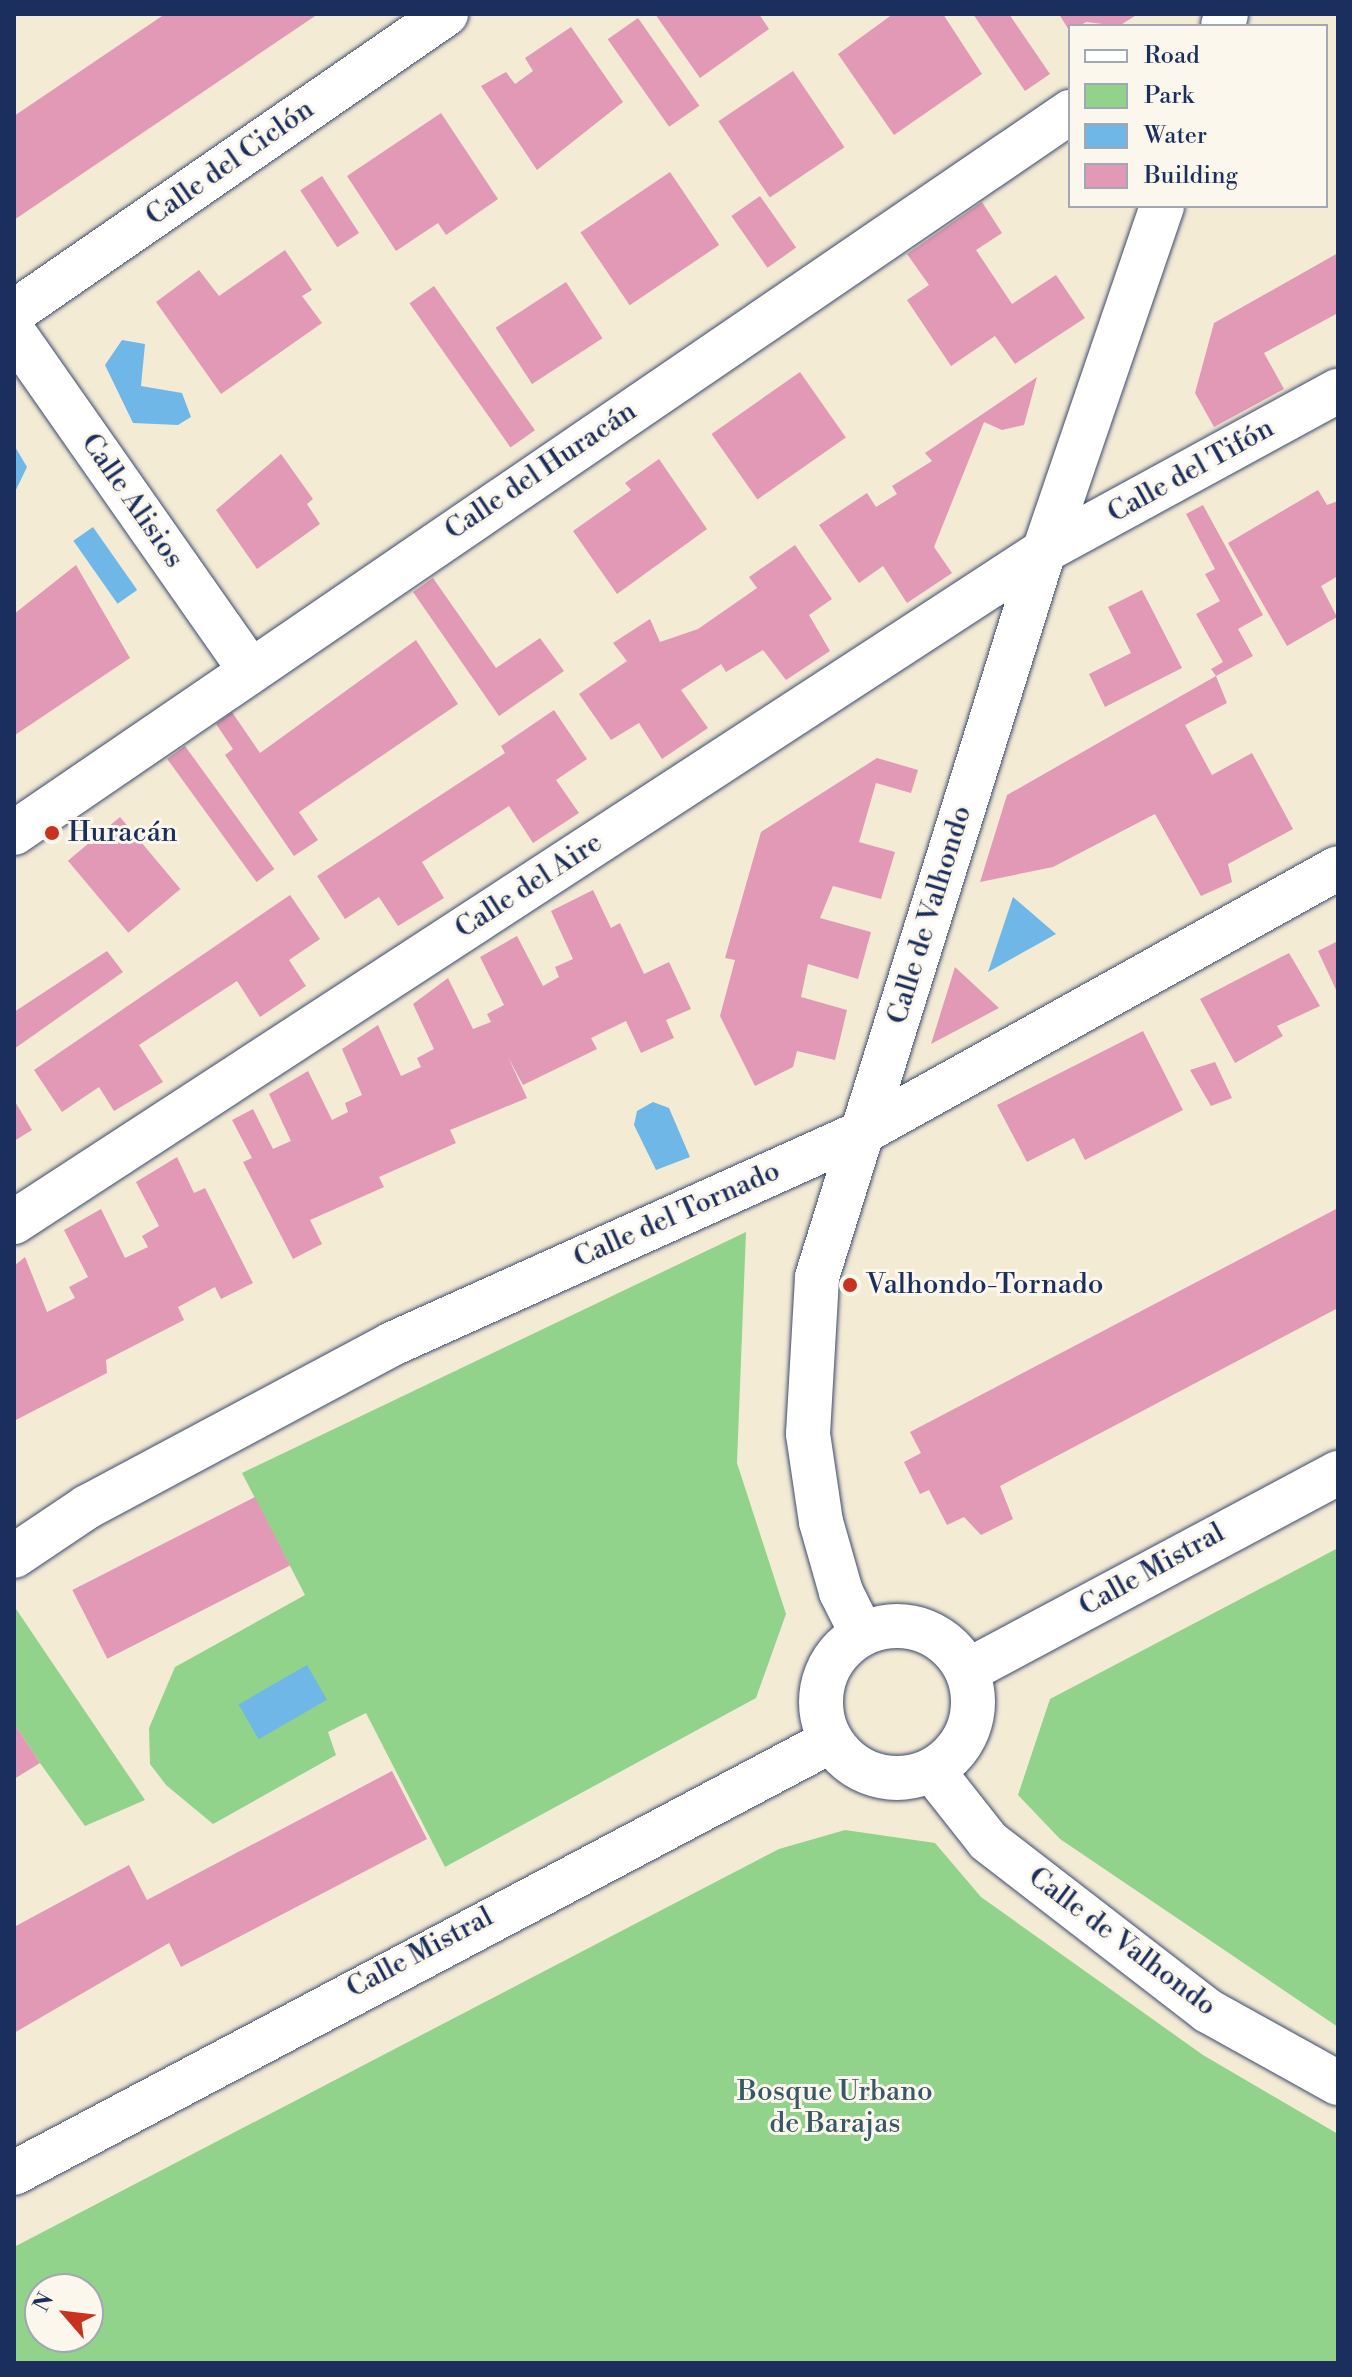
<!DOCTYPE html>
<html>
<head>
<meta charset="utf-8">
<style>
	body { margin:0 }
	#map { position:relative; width:1352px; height:2377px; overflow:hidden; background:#f4ebd5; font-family:"Libre Bodoni",serif }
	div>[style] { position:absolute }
	.green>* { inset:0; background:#91d38a }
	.water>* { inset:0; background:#6fb7e7; transform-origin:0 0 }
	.building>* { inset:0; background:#e199b5; transform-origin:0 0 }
	.roads { filter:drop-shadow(0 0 2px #3c4b70) drop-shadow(0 0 2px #3c4b70) }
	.minor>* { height:44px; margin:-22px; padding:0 22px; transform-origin:22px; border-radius:22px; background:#fff }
	.minor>.ring { margin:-22px; padding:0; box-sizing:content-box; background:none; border:44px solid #fff; border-radius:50% }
	.dots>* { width:22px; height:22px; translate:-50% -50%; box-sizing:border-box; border:4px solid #fbf7ec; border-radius:50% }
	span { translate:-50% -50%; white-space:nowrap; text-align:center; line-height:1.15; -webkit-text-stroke:6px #fbf7ec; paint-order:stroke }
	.street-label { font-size:28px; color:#1b2f5e }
	.poi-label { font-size:28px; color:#1b2f5e }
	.left { translate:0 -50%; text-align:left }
	.park-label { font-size:28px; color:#385869 }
	.frame { position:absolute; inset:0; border:16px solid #1b2f5e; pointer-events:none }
	.legend { position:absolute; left:1068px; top:24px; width:260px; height:184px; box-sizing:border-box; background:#fbf7ec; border:2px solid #a1a7b3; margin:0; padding:10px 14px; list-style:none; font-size:24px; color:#1b2f5e }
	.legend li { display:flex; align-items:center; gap:16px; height:40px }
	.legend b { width:40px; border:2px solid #a1a7b3 }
	.north { position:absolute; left:24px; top:2273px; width:80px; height:80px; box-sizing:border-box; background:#fbf7ec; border:2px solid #a1a7b3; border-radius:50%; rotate:298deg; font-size:22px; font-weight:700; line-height:32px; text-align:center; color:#1b2f5e }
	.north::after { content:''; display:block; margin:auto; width:28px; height:36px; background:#c8321e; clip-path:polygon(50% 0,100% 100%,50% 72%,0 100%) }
</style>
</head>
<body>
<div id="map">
	<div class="green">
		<i style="clip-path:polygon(746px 1232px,737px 1463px,786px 1614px,756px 1698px,445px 1867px,366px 1713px,328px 1732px,336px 1755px,213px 1824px,166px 1785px,150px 1764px,149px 1728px,175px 1667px,305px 1595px,242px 1473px)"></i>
		<i style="clip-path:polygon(1338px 1548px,1338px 2027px,1060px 1839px,1018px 1795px,1050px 1699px)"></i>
		<i style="clip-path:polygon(14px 1606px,145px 1800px,85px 1826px,40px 1763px,14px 1723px)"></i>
		<i style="clip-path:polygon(evenodd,845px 1830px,935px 1843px,981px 1897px,1203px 2055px,1338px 2134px,1338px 2363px,14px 2363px,14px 2247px,779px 1849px,845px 1830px,88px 2289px,88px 2337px,40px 2337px,40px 2289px,88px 2289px)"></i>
	</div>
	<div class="water">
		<i style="clip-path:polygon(122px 340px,145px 344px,141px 386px,182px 393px,191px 417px,178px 425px,133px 423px,105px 365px)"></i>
		<i style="clip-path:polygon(14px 445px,27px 467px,14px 494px)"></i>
		<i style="left:93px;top:527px;width:77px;height:24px;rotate:55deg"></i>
		<i style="clip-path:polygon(1013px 897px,1056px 934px,988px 972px)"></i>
		<i style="clip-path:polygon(653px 1102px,669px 1108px,690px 1157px,656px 1170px,634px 1125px,637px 1111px)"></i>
		<i style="left:307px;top:1665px;width:40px;height:79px;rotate:60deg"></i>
	</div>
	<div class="building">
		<i style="clip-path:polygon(165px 14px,318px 14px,14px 220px,14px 116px)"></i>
		<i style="clip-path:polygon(655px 14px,759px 14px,769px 29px,700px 78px)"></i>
		<i style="clip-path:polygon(893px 14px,943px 14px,982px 74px,894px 135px,838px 54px)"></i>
		<i style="clip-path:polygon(973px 14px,1009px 14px,1050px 74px,1025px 91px)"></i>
		<i style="clip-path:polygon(1059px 14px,1138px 14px,1119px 26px,1086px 22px,1070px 32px)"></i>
		<i style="left:638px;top:18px;width:107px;height:37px;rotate:55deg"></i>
		<i style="clip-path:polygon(571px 27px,623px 102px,537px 170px,481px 86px,506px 72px,515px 84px,533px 71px,525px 58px)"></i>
		<i style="left:793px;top:71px;width:92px;height:90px;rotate:56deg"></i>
		<i style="clip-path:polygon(441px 113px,498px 199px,446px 235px,438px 223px,396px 251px,347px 176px)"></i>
		<i style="left:670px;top:172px;width:88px;height:108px;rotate:56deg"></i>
		<i style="left:322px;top:176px;width:68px;height:26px;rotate:57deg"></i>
		<i style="left:760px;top:196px;width:63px;height:35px;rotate:55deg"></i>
		<i style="clip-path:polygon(982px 202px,1002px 233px,976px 250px,1012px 304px,1056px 275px,1085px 318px,1015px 364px,995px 336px,951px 366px,907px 300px,929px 285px,907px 254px)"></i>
		<i style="clip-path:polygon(285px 250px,312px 290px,302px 296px,322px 323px,221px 394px,156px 302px,199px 270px,219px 296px)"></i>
		<i style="clip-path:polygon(1338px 253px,1338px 313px,1264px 353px,1284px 389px,1214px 427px,1195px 393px,1214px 323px)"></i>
		<i style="left:566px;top:282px;width:67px;height:84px;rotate:57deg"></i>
		<i style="left:434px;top:286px;width:176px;height:30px;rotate:55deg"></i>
		<i style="left:800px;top:372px;width:80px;height:108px;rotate:55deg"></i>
		<i style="clip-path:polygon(1037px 377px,1024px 425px,1002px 430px,984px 422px,934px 547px,952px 573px,907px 603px,883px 566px,859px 583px,819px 525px,867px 493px,876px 507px,897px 494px,892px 486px,932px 461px,925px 453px)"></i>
		<i style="clip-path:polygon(281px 454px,313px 499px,307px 504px,320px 524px,257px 569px,216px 510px)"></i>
		<i style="clip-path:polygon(659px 459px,707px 529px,617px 594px,573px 531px,631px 490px,625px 483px)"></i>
		<i style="clip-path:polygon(1318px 490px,1327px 505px,1338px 501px,1338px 576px,1321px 586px,1337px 617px,1287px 646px,1228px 543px)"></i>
		<i style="clip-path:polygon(1203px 505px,1263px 615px,1238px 629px,1253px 656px,1216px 676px,1211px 669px,1223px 662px,1196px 614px,1220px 601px,1205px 574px,1215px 569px,1186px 514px)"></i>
		<i style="clip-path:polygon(795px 545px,832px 599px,809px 615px,830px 651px,786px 680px,763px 650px,726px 672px,721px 664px,681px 690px,708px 728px,662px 759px,639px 723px,611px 740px,579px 694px,627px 661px,613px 643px,650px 619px,660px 642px,698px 629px,757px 588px,749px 577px)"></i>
		<i style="clip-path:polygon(76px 565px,130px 658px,15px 735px,14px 614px)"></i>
		<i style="clip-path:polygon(433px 578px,496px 668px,540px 638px,564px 671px,499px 716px,413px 592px)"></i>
		<i style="clip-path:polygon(1142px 590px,1182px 668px,1105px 707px,1089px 674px,1131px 653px,1108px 607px)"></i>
		<i style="clip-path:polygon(416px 640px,458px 704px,299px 812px,318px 840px,294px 856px,225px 755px,233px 749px,216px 724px,232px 712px,260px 753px)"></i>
		<i style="clip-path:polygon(1216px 676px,1227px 703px,1185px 725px,1212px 775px,1252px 753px,1293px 829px,1228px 864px,1232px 882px,1201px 896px,1155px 814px,1053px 867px,980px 882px,1007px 795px)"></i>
		<i style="clip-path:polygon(554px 710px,587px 759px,556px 780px,579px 813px,533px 843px,509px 806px,422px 862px,444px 898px,398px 926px,379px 897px,345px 919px,317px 876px,505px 753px,501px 746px)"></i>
		<i style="left:185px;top:746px;width:152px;height:22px;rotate:54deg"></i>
		<i style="clip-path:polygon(877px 758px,918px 770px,911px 793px,876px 783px,859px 842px,895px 852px,881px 899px,833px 886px,820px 918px,871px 932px,858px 979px,808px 964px,801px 997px,847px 1010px,835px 1060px,797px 1051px,793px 1067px,755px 1086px,720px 1016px,735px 960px,725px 958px,761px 832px)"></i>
		<i style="left:120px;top:817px;width:94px;height:68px;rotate:50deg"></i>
		<i style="clip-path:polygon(593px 890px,611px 928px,620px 923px,644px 974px,669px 962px,691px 1009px,666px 1020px,674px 1038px,641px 1053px,626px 1021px,591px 1038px,597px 1049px,523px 1085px,508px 1057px,527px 1098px,450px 1130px,456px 1143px,379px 1177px,384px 1187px,310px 1220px,322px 1244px,293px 1259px,243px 1162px,252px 1158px,232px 1120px,253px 1109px,273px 1149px,291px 1141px,269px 1094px,308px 1071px,332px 1120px,348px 1112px,345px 1103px,362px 1095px,342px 1049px,378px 1025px,401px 1076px,421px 1067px,417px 1058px,434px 1049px,413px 1004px,448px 978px,473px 1029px,491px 1022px,487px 1014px,504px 1005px,480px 957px,517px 936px,543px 986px,559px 977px,555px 967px,573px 959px,551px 911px)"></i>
		<i style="clip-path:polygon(290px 895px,320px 939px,289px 960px,306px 986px,260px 1017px,237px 981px,139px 1045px,163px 1082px,114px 1111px,99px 1087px,62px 1112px,34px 1070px)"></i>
		<i style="clip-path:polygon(1338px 941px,1338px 994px,1318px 951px)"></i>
		<i style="clip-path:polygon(107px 951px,123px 972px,14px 1049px,14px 1012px)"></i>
		<i style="clip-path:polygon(1289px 953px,1320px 1006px,1277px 1026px,1283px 1036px,1235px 1063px,1200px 999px)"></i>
		<i style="clip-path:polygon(955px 967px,999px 1008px,931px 1044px)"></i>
		<i style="clip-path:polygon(1143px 1031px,1183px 1110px,1085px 1160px,1074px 1138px,1027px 1162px,997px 1105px)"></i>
		<i style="clip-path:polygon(1215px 1062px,1232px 1098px,1211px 1106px,1190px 1070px)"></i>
		<i style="clip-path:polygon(14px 1100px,32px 1130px,14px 1141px)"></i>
		<i style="clip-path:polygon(177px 1157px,194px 1193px,205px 1188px,253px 1283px,221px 1299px,215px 1287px,178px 1307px,184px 1320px,106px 1360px,107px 1373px,14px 1421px,14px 1266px,25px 1257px,47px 1312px,75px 1298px,69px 1287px,88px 1277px,64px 1230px,101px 1209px,125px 1258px,148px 1247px,142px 1236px,159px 1226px,136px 1182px)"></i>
		<i style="clip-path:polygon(1338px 1208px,1338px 1308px,1000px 1486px,1013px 1519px,981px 1535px,964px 1517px,947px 1525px,929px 1490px,920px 1494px,904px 1462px,921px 1453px,910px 1432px)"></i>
		<i style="left:255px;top:1497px;width:77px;height:205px;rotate:63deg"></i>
		<i style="clip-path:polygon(14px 1723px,40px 1763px,14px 1779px)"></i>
		<i style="clip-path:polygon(392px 1771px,427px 1839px,181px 1967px,169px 1943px,14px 2033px,14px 1927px,129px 1865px,147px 1900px)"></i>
	</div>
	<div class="roads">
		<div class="minor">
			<i style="left:1223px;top:26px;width:12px;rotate:-76deg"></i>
			<i style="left:14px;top:312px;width:525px;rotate:-34.6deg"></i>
			<i style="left:14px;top:333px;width:410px;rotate:55deg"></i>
			<i style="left:14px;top:833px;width:1279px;rotate:-34.32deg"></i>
			<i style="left:14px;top:1222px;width:1229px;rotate:-33.08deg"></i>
			<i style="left:1044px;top:551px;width:335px;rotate:-28.6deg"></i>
			<i style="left:14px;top:1556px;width:88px;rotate:-33.9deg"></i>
			<i style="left:87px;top:1507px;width:346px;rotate:-28.1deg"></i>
			<i style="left:392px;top:1344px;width:517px;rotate:-24.23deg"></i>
			<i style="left:863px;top:1132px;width:543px;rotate:-29.06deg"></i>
			<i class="ring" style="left:821px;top:1626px;width:108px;height:108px"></i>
			<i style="left:862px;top:1634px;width:47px;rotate:-116.6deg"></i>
			<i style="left:841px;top:1592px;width:73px;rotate:-105.9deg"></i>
			<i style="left:821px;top:1522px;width:89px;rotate:-98.4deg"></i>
			<i style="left:808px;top:1434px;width:157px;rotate:-86.7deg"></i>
			<i style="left:817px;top:1277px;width:761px;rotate:-72.64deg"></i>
			<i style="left:1044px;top:551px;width:365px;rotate:-71.1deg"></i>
			<i style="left:967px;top:1671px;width:421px;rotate:-28.1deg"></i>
			<i style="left:932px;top:1770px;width:90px;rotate:51.7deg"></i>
			<i style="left:988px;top:1841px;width:278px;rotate:37.7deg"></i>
			<i style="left:1208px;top:2011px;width:149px;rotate:29deg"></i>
			<i style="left:14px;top:2173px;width:924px;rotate:-27.87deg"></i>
		</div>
	</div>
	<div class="dots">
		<i style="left:52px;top:833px;background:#c8321e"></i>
		<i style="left:850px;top:1285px;background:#c8321e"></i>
	</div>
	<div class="street-label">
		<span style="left:230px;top:163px;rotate:-35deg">Calle del Ciclón</span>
		<span style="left:541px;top:471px;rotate:-34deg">Calle del Huracán</span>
		<span style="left:1191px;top:471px;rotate:-29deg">Calle del Tifón</span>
		<span style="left:132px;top:501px;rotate:55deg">Calle Alisios</span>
		<span style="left:529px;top:886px;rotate:-33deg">Calle del Aire</span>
		<span style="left:930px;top:915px;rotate:-73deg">Calle de Valhondo</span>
		<span style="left:677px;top:1215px;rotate:-24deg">Calle del Tornado</span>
		<span style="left:1152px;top:1570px;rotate:-29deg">Calle Mistral</span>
		<span style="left:1122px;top:1942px;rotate:37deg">Calle de Valhondo</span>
		<span style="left:420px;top:1953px;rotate:-28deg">Calle Mistral</span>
	</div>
	<div class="poi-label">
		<span class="left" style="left:68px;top:833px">Huracán</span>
		<span class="left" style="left:866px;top:1285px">Valhondo-Tornado</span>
	</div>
	<div class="park-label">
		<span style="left:835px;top:2108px">Bosque Urbano<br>de Barajas</span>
	</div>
	<div class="frame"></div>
	<ul class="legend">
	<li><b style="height:10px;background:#fff"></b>Road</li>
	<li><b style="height:22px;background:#91d38a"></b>Park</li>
	<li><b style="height:22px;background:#6fb7e7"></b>Water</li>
	<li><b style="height:22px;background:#e199b5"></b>Building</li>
	</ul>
	<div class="north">N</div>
</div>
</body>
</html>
